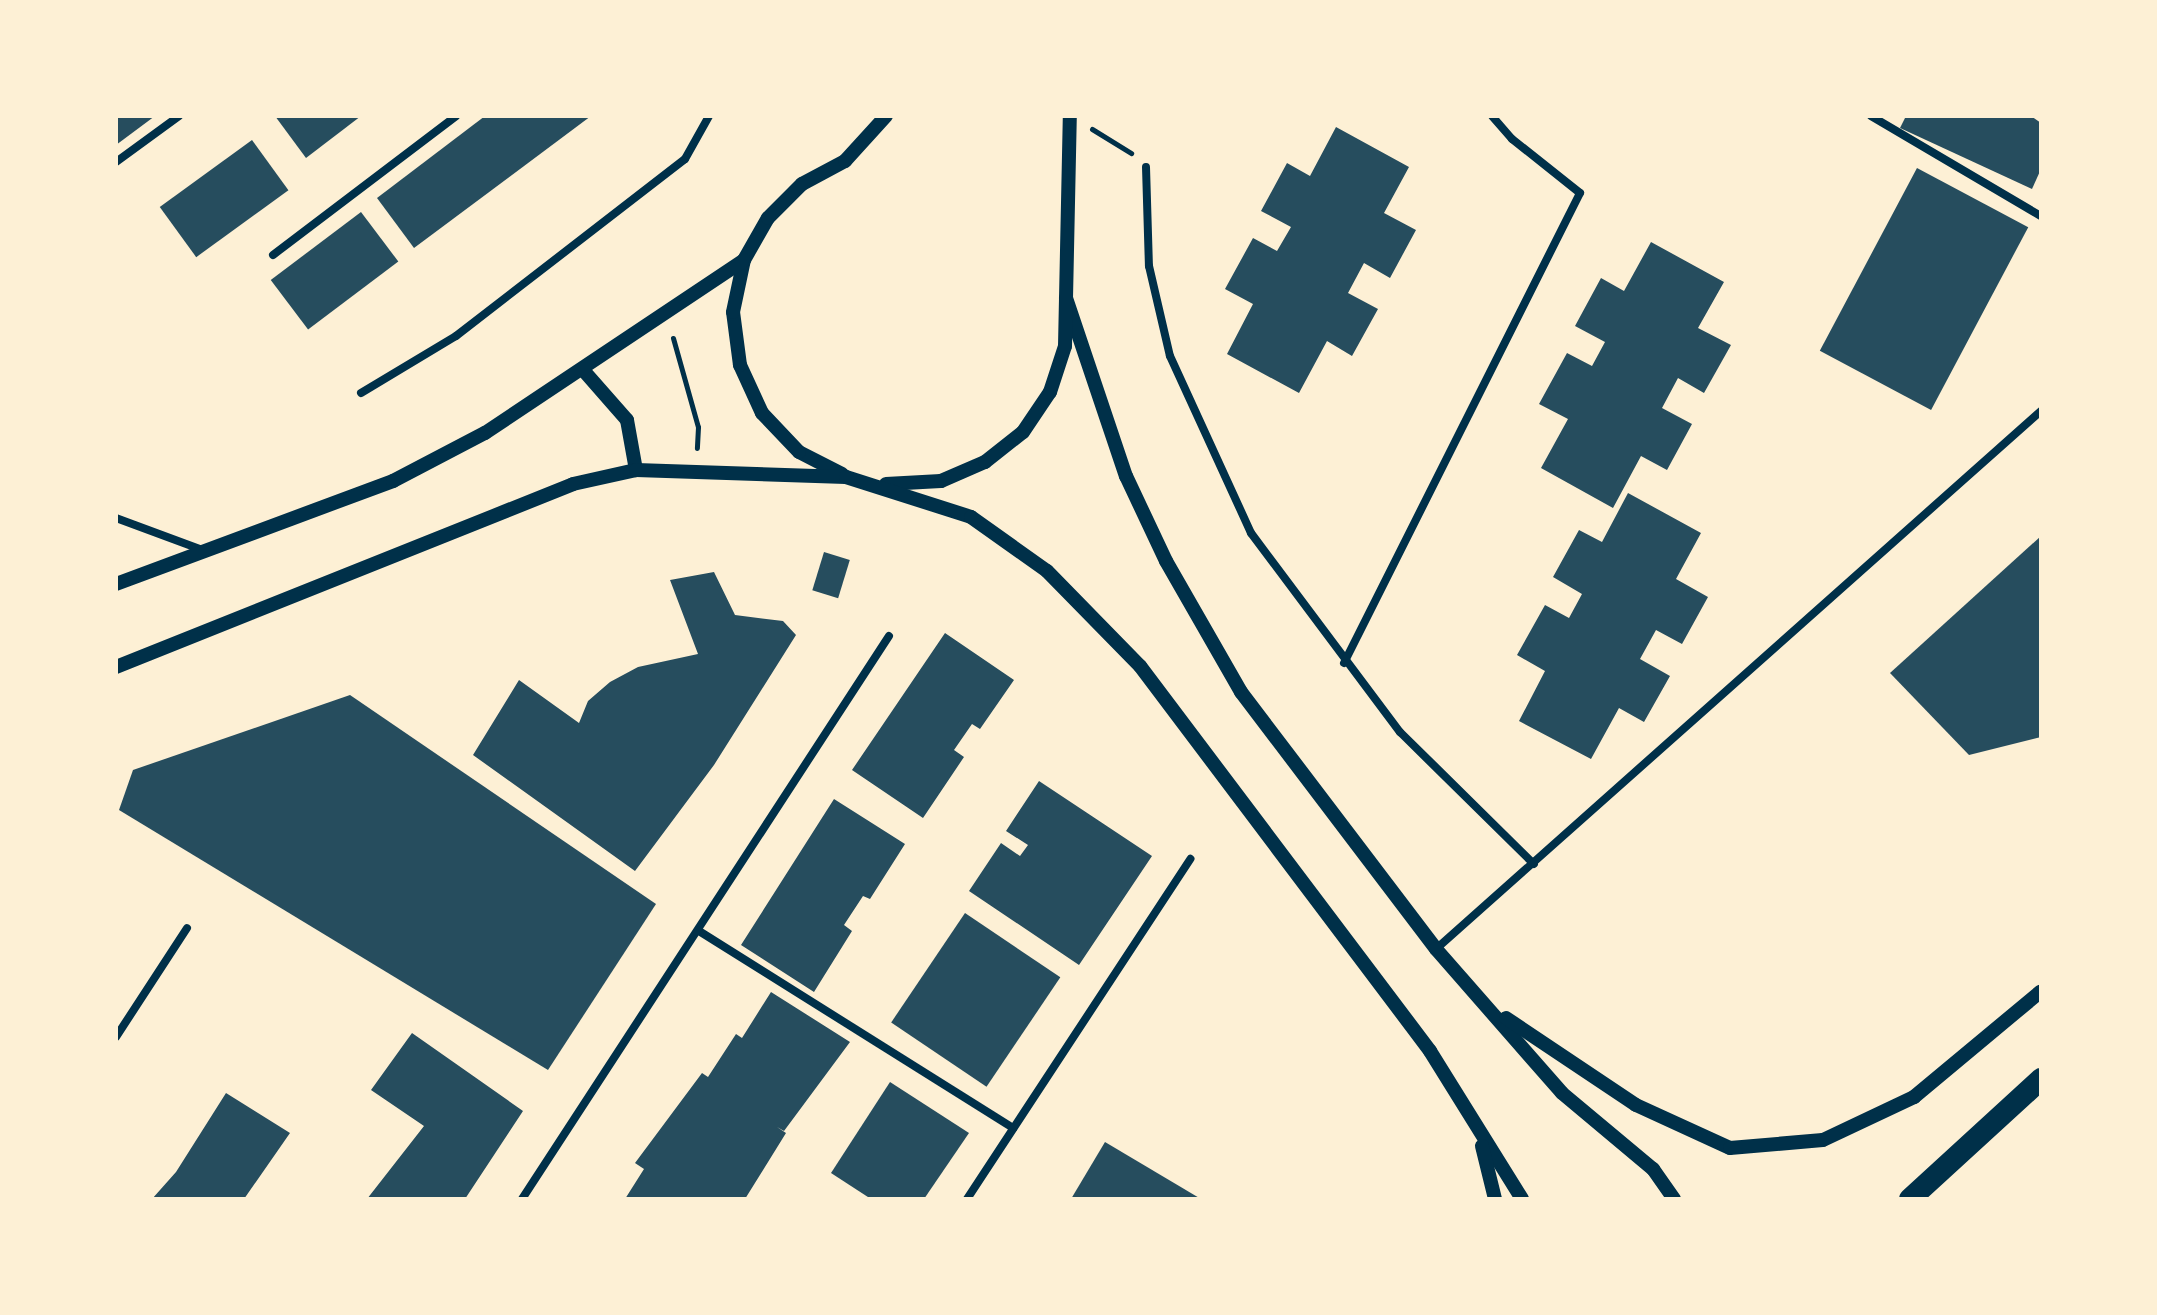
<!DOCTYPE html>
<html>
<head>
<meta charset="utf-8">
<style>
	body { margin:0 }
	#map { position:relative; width:2157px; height:1315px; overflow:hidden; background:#fdf0d5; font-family:"Source Serif 4",serif }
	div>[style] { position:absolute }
	.building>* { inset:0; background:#264d5e; transform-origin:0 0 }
	.path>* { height:5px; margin:-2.5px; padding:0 2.5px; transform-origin:2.5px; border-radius:2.5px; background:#003049 }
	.minor>* { height:8px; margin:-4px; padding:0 4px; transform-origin:4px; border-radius:4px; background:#003049 }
	.tertiary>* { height:14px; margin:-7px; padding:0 7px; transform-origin:7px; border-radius:7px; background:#003049 }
	.trunk>* { height:22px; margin:-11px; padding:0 11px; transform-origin:11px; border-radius:11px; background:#003049 }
	span { translate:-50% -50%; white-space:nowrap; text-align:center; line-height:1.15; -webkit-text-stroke:7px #fdf0d5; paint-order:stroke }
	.frame { position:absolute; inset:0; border:118px solid #fdf0d5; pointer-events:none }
</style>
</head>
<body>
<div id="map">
	<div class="building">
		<i style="clip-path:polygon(116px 116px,155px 116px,116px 145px)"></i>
		<i style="clip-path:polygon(275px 116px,361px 116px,306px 158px)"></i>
		<i style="clip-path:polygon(485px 116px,591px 116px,414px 248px,377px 198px)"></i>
		<i style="clip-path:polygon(1906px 116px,2031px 116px,2041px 123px,2041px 169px,2032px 189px,1900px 128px)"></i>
		<i style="clip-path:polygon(1336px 127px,1409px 167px,1384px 213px,1416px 230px,1390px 278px,1364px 263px,1348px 293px,1378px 309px,1352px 356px,1327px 341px,1299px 393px,1227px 354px,1253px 304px,1225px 289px,1253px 238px,1277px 251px,1291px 227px,1261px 211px,1287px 163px,1310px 176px)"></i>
		<i style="left:252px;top:140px;width:62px;height:114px;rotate:54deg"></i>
		<i style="left:1917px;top:168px;width:126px;height:207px;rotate:28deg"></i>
		<i style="left:361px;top:212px;width:62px;height:113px;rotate:53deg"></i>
		<i style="clip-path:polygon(1651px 242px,1724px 282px,1698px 328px,1731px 345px,1704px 393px,1678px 378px,1662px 408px,1692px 424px,1667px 470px,1641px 456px,1613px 508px,1541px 468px,1568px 419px,1539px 404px,1567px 353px,1592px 366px,1605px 342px,1575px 326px,1601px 278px,1624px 291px)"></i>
		<i style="clip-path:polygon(1628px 493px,1701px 533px,1676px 579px,1708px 597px,1682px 644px,1656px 630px,1640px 659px,1670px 676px,1644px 722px,1619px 708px,1591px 759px,1519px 721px,1545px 671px,1517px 655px,1545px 605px,1569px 618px,1582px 594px,1553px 577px,1579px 530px,1602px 542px)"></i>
		<i style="clip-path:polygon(2041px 536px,2041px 737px,1969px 755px,1890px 673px)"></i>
		<i style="left:824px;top:552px;width:27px;height:40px;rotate:17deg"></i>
		<i style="clip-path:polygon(714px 572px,735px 615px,783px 621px,796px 635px,714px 765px,635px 871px,473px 755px,519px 680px,579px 723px,588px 701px,610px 682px,638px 667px,698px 654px,670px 580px)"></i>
		<i style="clip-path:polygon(945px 633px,1014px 680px,980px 729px,972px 724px,954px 750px,964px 757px,923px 818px,852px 770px)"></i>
		<i style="clip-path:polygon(350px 695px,656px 904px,548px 1070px,119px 810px,133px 770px)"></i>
		<i style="clip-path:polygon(1039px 781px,1152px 856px,1079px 965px,969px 891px,1001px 843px,1020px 856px,1028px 845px,1006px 831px)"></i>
		<i style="clip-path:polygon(834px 799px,905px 844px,870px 899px,863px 896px,844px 925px,852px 931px,814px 992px,741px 945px)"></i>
		<i style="left:965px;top:913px;width:115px;height:132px;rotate:34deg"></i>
		<i style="clip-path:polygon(771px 992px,850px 1042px,784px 1131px,777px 1127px,786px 1133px,745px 1199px,625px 1199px,644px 1169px,635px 1163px,702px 1073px,708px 1077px,736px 1034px,742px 1038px)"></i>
		<i style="clip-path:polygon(412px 1033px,523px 1111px,465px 1199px,367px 1199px,424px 1126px,371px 1090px)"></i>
		<i style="clip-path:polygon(890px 1082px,969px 1133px,924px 1199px,871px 1199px,831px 1173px)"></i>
		<i style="clip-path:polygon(226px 1093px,290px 1133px,244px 1199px,152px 1199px,176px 1172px)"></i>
		<i style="clip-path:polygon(1105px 1142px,1201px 1199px,1071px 1199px)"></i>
	</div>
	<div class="path">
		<i style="left:1092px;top:129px;width:46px;rotate:31.6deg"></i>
		<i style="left:673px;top:338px;width:92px;rotate:74.3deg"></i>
		<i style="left:698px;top:427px;width:21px;rotate:93deg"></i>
	</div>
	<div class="minor">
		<i style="left:1871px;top:116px;width:197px;rotate:30.5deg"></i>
		<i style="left:116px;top:162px;width:78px;rotate:-36.1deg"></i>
		<i style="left:1146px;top:167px;width:99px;rotate:88.3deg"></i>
		<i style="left:1149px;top:266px;width:92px;rotate:76.9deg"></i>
		<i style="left:1170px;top:356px;width:195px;rotate:65.4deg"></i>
		<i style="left:1251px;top:533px;width:249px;rotate:53.2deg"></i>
		<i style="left:1400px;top:732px;width:188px;rotate:44.6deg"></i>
		<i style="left:273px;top:255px;width:230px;rotate:-37.2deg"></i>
		<i style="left:361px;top:393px;width:111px;rotate:-31deg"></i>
		<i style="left:456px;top:336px;width:289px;rotate:-37.7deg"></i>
		<i style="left:685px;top:159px;width:49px;rotate:-60.8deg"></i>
		<i style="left:116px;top:518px;width:90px;rotate:20.3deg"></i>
		<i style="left:1344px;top:663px;width:526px;rotate:-63.34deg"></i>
		<i style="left:1580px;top:193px;width:87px;rotate:-141.5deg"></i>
		<i style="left:1512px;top:139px;width:30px;rotate:-131deg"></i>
		<i style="left:699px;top:931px;width:371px;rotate:32.1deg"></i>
		<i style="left:1436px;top:949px;width:810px;rotate:-41.65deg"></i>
		<i style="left:116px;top:1037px;width:130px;rotate:-56.9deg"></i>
		<i style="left:522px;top:1199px;width:672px;rotate:-56.9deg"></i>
		<i style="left:967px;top:1199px;width:407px;rotate:-56.7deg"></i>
	</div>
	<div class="tertiary">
		<i style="left:1066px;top:298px;width:188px;rotate:71.4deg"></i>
		<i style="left:1126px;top:476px;width:94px;rotate:64.8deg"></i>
		<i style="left:1166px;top:561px;width:151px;rotate:60.2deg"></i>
		<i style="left:1241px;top:692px;width:323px;rotate:52.8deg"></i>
		<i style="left:1436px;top:949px;width:191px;rotate:48.8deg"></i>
		<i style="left:1562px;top:1093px;width:119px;rotate:39.9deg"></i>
		<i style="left:1653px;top:1169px;width:37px;rotate:55deg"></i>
		<i style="left:584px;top:371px;width:65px;rotate:48.7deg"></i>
		<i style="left:627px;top:420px;width:51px;rotate:79.8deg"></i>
		<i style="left:842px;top:474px;width:48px;rotate:-152.9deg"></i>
		<i style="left:799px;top:452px;width:54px;rotate:-133.5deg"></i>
		<i style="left:762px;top:413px;width:53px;rotate:-114.6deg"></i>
		<i style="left:740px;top:365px;width:53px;rotate:-97.5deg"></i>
		<i style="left:733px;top:312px;width:53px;rotate:-78.1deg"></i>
		<i style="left:744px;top:260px;width:48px;rotate:-60.3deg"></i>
		<i style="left:768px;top:218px;width:48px;rotate:-45deg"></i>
		<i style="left:802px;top:184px;width:49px;rotate:-28.1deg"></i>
		<i style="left:845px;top:161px;width:61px;rotate:-47.7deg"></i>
		<i style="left:886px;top:484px;width:55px;rotate:-3.1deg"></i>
		<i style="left:941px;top:481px;width:48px;rotate:-23.4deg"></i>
		<i style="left:985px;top:462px;width:48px;rotate:-38.3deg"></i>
		<i style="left:1023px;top:432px;width:48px;rotate:-56deg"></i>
		<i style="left:1050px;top:392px;width:48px;rotate:-71.9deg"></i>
		<i style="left:1065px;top:346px;width:230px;rotate:-88.8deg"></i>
		<i style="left:116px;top:584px;width:296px;rotate:-20.4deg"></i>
		<i style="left:393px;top:481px;width:104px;rotate:-27.6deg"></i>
		<i style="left:485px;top:433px;width:311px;rotate:-33.7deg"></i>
		<i style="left:116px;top:667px;width:492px;rotate:-21.8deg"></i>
		<i style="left:573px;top:484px;width:65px;rotate:-12.5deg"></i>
		<i style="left:636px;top:470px;width:210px;rotate:1.9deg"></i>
		<i style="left:846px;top:477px;width:131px;rotate:17.7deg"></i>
		<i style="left:971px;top:517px;width:93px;rotate:35.4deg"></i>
		<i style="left:1047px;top:571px;width:133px;rotate:45.6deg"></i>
		<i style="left:1140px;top:666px;width:482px;rotate:53deg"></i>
		<i style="left:1430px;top:1051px;width:174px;rotate:58.1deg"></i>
		<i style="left:1506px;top:1018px;width:156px;rotate:33.8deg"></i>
		<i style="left:1636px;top:1105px;width:103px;rotate:24.6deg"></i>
		<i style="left:1730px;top:1148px;width:93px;rotate:-4.9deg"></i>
		<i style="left:1823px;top:1140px;width:101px;rotate:-25.3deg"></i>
		<i style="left:1914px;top:1097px;width:165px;rotate:-39.8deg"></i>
		<i style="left:1482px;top:1146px;width:55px;rotate:76.2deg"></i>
	</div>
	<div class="trunk">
		<i style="left:1910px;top:1199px;width:178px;rotate:-42.5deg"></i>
	</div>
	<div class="frame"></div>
</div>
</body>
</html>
